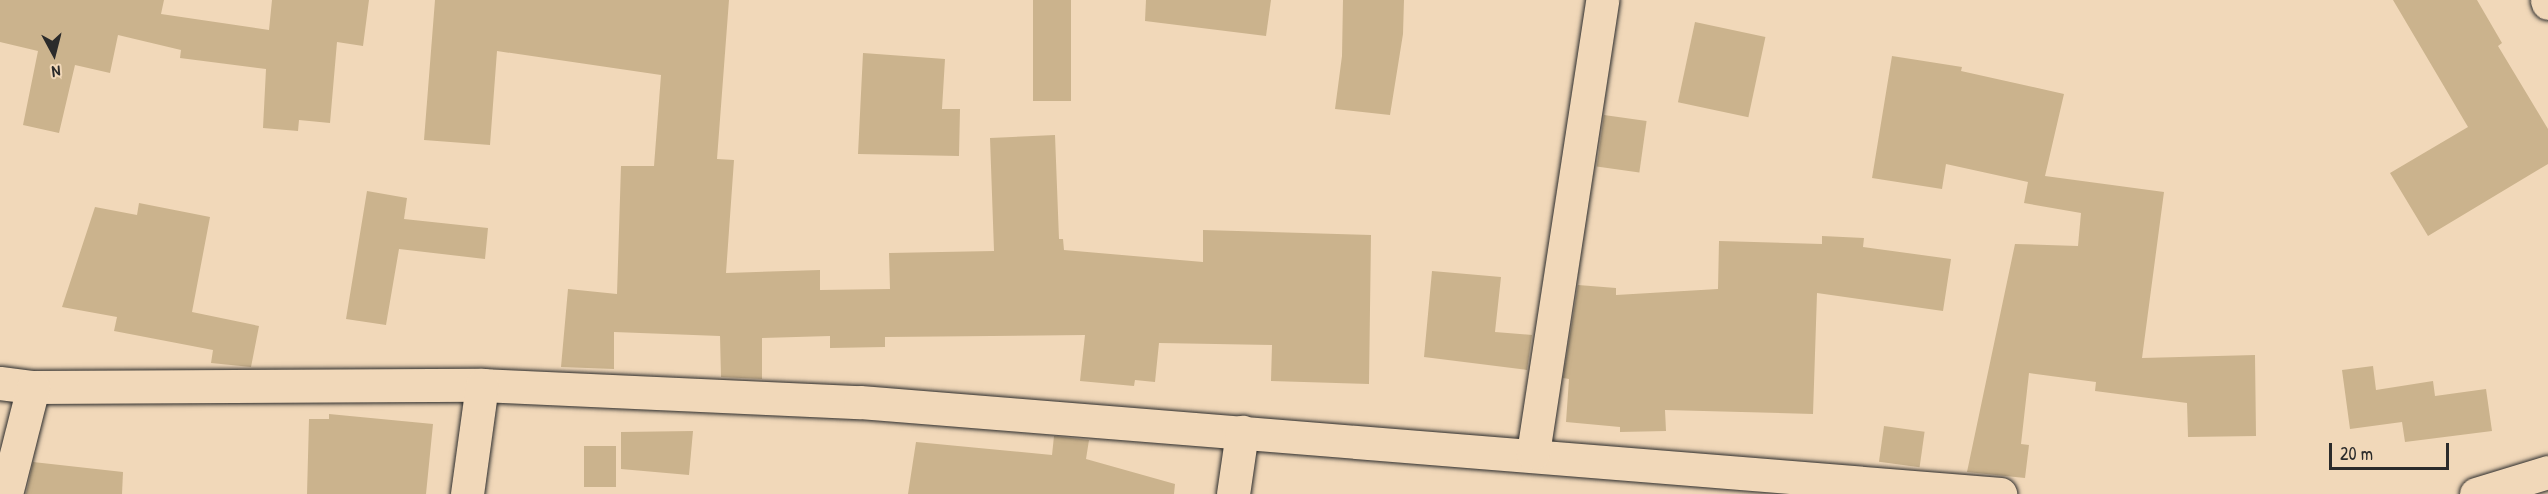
<!DOCTYPE html>
<html>
<head>
<meta charset="utf-8">
<style>
	body { margin:0 }
	#map { position:relative; width:2548px; height:494px; overflow:hidden; background:#f1d8b9; font-family:"Patrick Hand",sans-serif }
	div>[style] { position:absolute }
	.building>* { inset:0; background:#cbb38d; transform-origin:0 0 }
	.roads { filter:drop-shadow(0 0 2px #2b2b2b) drop-shadow(0 0 2px #2b2b2b) }
	.minor>* { height:33px; margin:-16.5px; padding:0 16.5px; transform-origin:16.5px; border-radius:16.5px; background:#f1d8b9 }
	span { translate:-50% -50%; white-space:nowrap; text-align:center; line-height:1.15; -webkit-text-stroke:6px #f1d8b9; paint-order:stroke }
	.north { position:absolute; left:24px; top:24px; width:60px; height:60px; -webkit-text-stroke:4px #f1d8b9; paint-order:stroke; rotate:173deg; font-size:16px; font-weight:700; line-height:24px; text-align:center; color:#2b2b2b }
	.north::after { content:''; display:block; margin:auto; width:21px; height:27px; background:#2b2b2b; clip-path:polygon(50% 0,100% 100%,50% 72%,0 100%) }
	.scale { position:absolute; left:2329px; top:443px; width:120px; height:27px; box-sizing:border-box; border:3px solid #2b2b2b; border-top:0; padding-left:8px; font-size:18px; line-height:21px; white-space:nowrap; color:#2b2b2b; -webkit-text-stroke:4px #f1d8b9; paint-order:stroke }
</style>
</head>
<body>
<div id="map">
	<div class="building">
		<i style="clip-path:polygon(0 0,164px 0,161px 14px,269px 30px,272px 0,369px 0,363px 46px,337px 42px,330px 123px,299px 120px,298px 131px,263px 128px,266px 69px,180px 58px,181px 50px,118px 35px,110px 73px,75px 65px,59px 133px,23px 125px,38px 51px,0 42px)"></i>
		<i style="clip-path:polygon(435px 0,729px 0,717px 159px,734px 160px,726px 273px,820px 270px,820px 290px,890px 289px,889px 253px,994px 251px,990px 138px,1055px 135px,1059px 239px,1063px 239px,1064px 250px,1203px 262px,1203px 230px,1371px 235px,1369px 384px,1271px 381px,1272px 345px,1159px 343px,1155px 382px,1135px 380px,1134px 386px,1080px 381px,1085px 335px,885px 337px,885px 347px,830px 348px,830px 336px,762px 338px,762px 379px,721px 377px,720px 336px,614px 332px,614px 369px,561px 367px,568px 289px,617px 294px,621px 166px,654px 166px,661px 75px,497px 51px,490px 145px,424px 140px)"></i>
		<i style="left:1033px;top:0;width:38px;height:101px"></i>
		<i style="clip-path:polygon(1146px 0,1271px 0,1266px 36px,1145px 21px)"></i>
		<i style="clip-path:polygon(1343px 0,1404px 0,1403px 34px,1390px 115px,1335px 109px,1342px 56px)"></i>
		<i style="clip-path:polygon(2393px 0,2477px 0,2502px 43px,2498px 46px,2548px 129px,2548px 164px,2428px 236px,2390px 173px,2468px 127px)"></i>
		<i style="left:1695px;top:22px;width:72px;height:82px;rotate:12deg"></i>
		<i style="clip-path:polygon(863px 53px,945px 59px,942px 109px,960px 109px,959px 156px,858px 154px)"></i>
		<i style="clip-path:polygon(1892px 56px,1962px 67px,1961px 71px,2064px 94px,2045px 176px,2164px 192px,2142px 358px,2255px 355px,2256px 436px,2188px 437px,2187px 403px,2095px 391px,2096px 382px,2029px 373px,2021px 444px,2029px 445px,2025px 478px,1967px 472px,2015px 244px,2078px 246px,2081px 213px,2024px 203px,2028px 182px,1946px 164px,1942px 189px,1872px 178px)"></i>
		<i style="left:1604px;top:115px;width:43px;height:52px;rotate:8deg"></i>
		<i style="clip-path:polygon(367px 191px,407px 198px,404px 219px,488px 228px,485px 259px,399px 249px,386px 325px,346px 319px)"></i>
		<i style="clip-path:polygon(139px 203px,210px 217px,192px 312px,259px 326px,251px 367px,211px 363px,213px 350px,114px 331px,117px 317px,62px 307px,95px 207px,137px 215px)"></i>
		<i style="clip-path:polygon(1822px 236px,1864px 238px,1863px 247px,1951px 259px,1943px 311px,1817px 293px,1813px 414px,1665px 410px,1666px 431px,1620px 432px,1620px 427px,1566px 422px,1569px 379px,1563px 378px,1578px 285px,1616px 288px,1616px 295px,1718px 289px,1719px 241px,1822px 244px)"></i>
		<i style="clip-path:polygon(1432px 271px,1501px 277px,1495px 332px,1532px 335px,1527px 370px,1424px 357px)"></i>
		<i style="clip-path:polygon(2373px 366px,2376px 390px,2433px 381px,2435px 396px,2486px 389px,2492px 431px,2405px 442px,2402px 422px,2350px 429px,2342px 370px)"></i>
		<i style="clip-path:polygon(329px 414px,433px 424px,426px 494px,307px 494px,309px 419px,329px 419px)"></i>
		<i style="left:1884px;top:426px;width:41px;height:36px;rotate:8deg"></i>
		<i style="clip-path:polygon(693px 431px,689px 475px,621px 469px,621px 432px)"></i>
		<i style="clip-path:polygon(1054px 436px,1089px 440px,1086px 459px,1175px 484px,1174px 494px,908px 494px,916px 442px,1052px 455px)"></i>
		<i style="left:584px;top:446px;width:32px;height:41px"></i>
		<i style="clip-path:polygon(33px 462px,123px 472px,122px 494px,26px 494px)"></i>
	</div>
	<div class="roads">
		<div class="minor">
			<i style="left:2547px;top:0;width:3px;rotate:72deg"></i>
			<i style="left:0;top:383px;width:33px;rotate:7deg"></i>
			<i style="left:33px;top:387px;width:449px;rotate:-0.3deg"></i>
			<i style="left:482px;top:385px;width:378px;rotate:2.6deg"></i>
			<i style="left:860px;top:402px;width:1144px;rotate:4.61deg"></i>
			<i style="left:1533px;top:453px;width:458px;rotate:-81.3deg"></i>
			<i style="left:6px;top:494px;width:110px;rotate:-75.8deg"></i>
			<i style="left:467px;top:494px;width:110px;rotate:-82.2deg"></i>
			<i style="left:1233px;top:494px;width:63px;rotate:-81.7deg"></i>
			<i style="left:2476px;top:494px;width:75px;rotate:-17deg"></i>
		</div>
	</div>
	<div class="north">N</div>
	<div class="scale">20 m</div>
</div>
</body>
</html>
